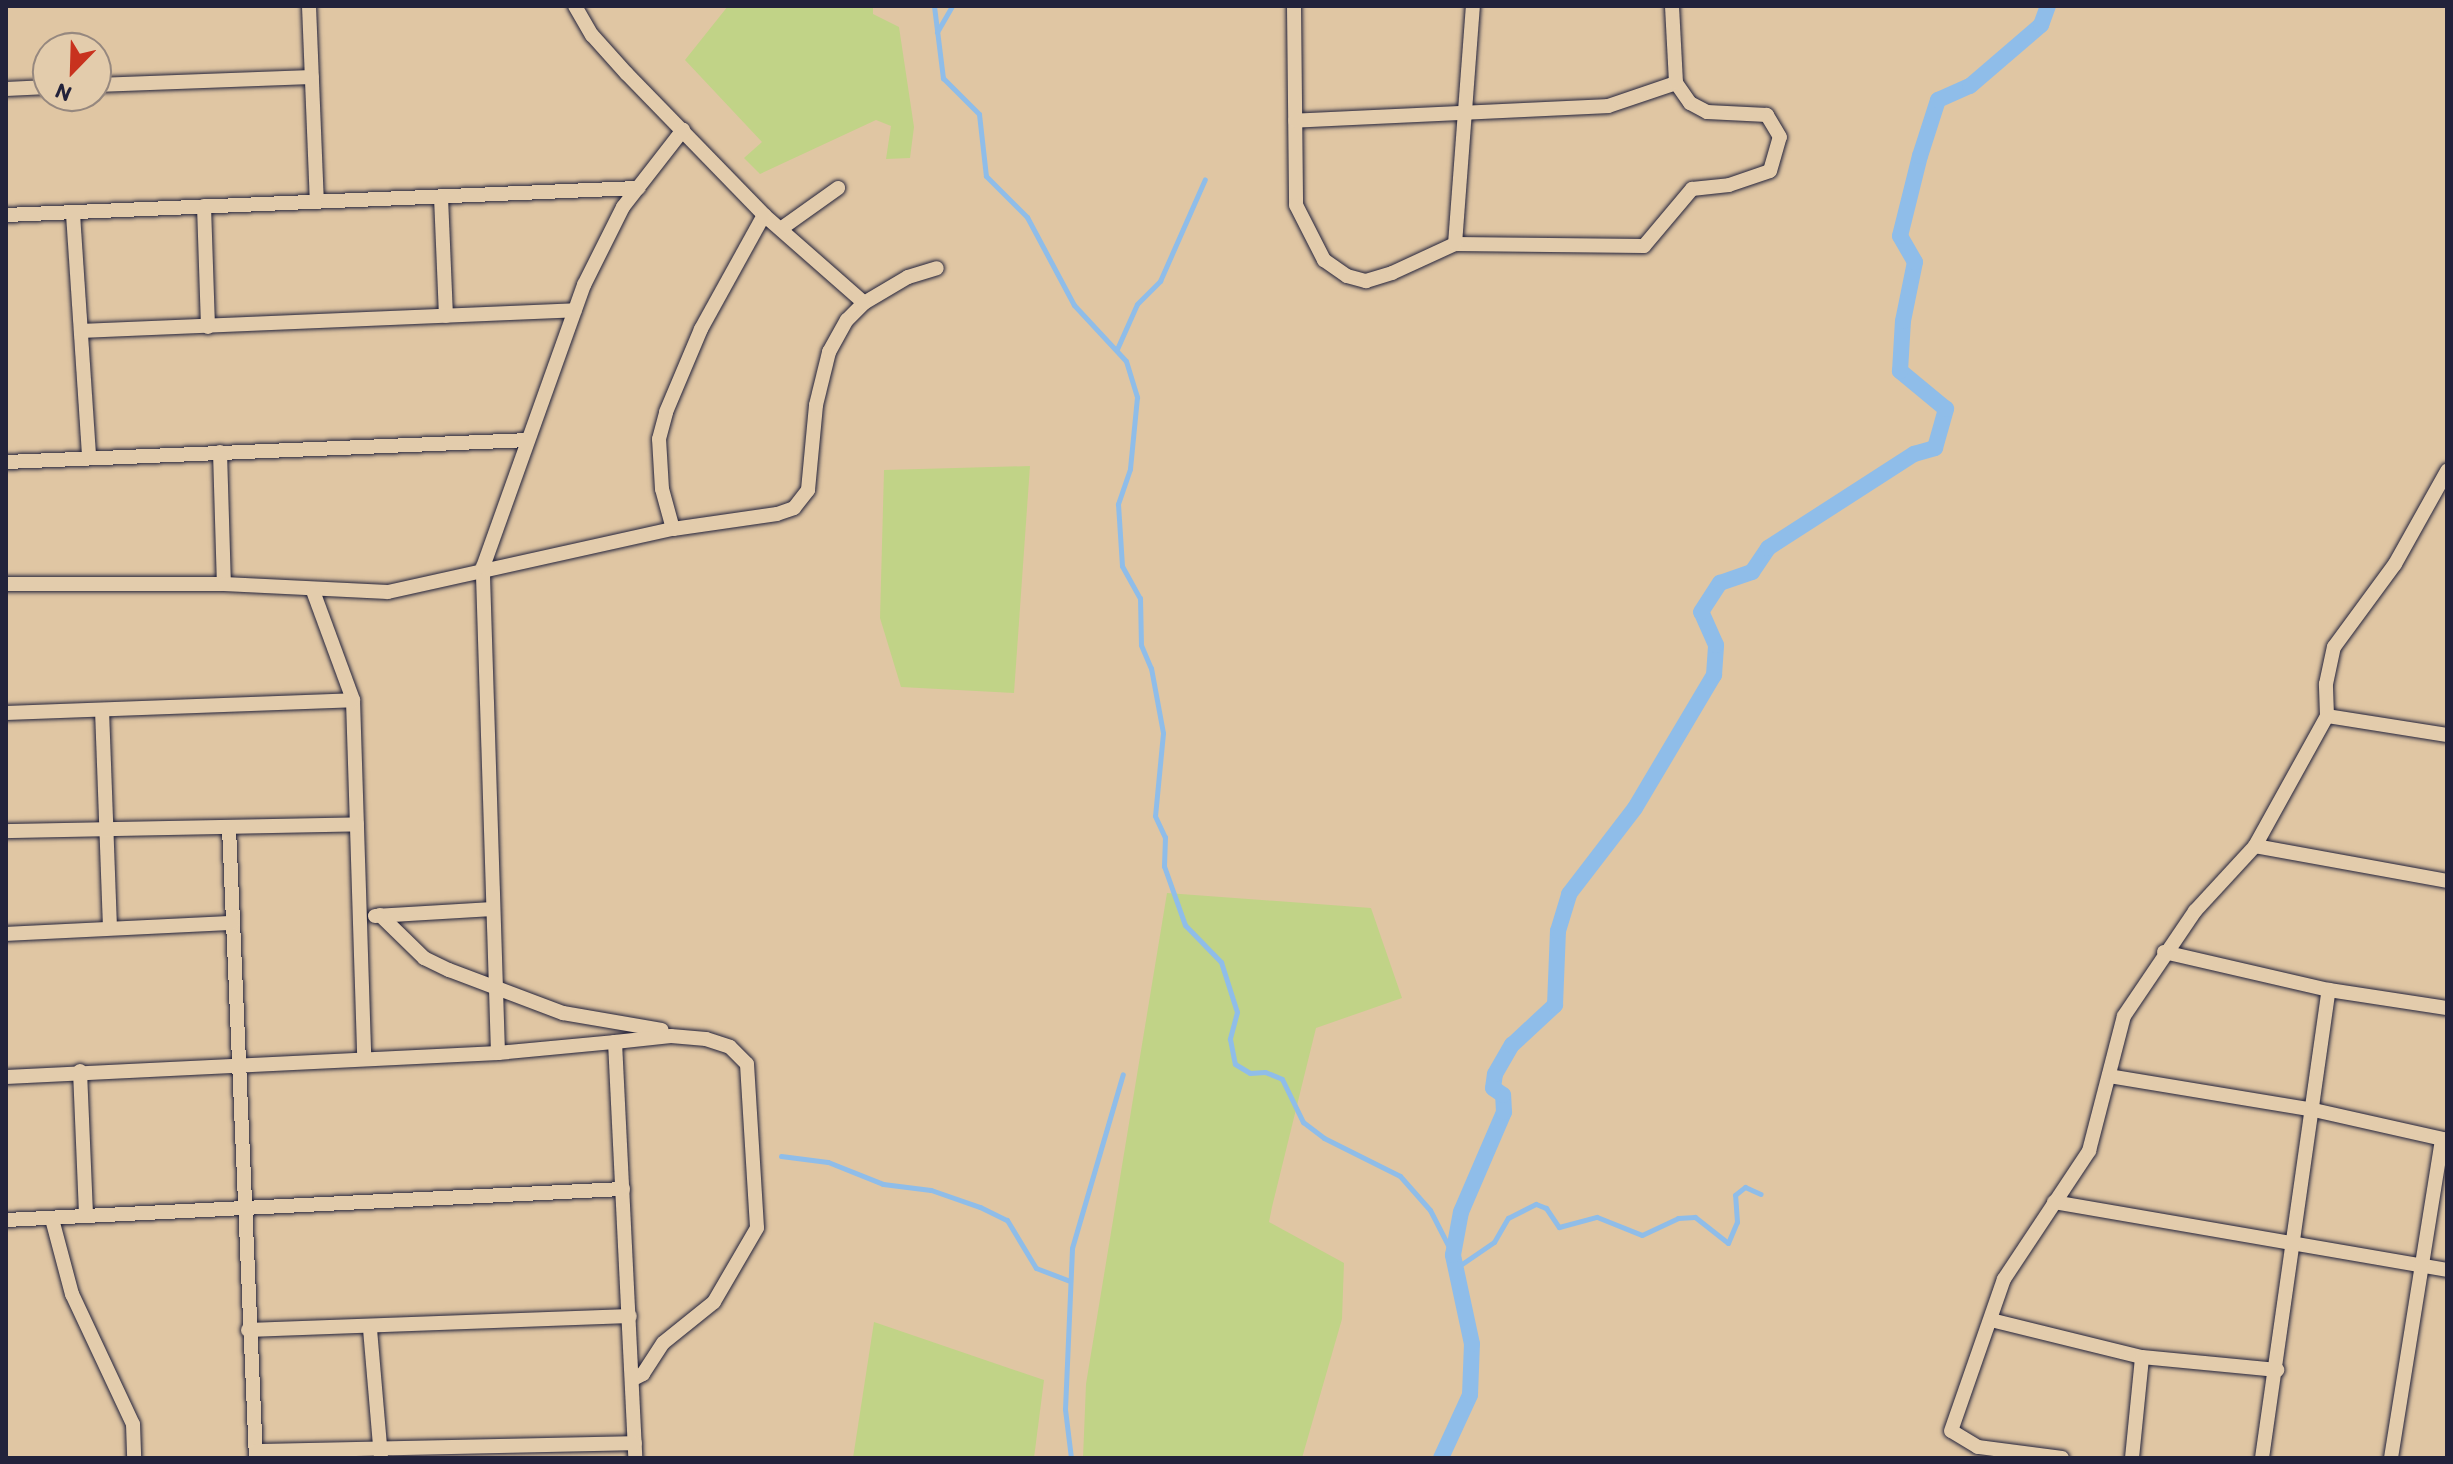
<!DOCTYPE html>
<html>
<head>
<meta charset="utf-8">
<style>
	body { margin:0 }
	#map { position:relative; width:2453px; height:1464px; overflow:hidden; background:#e0c6a3; font-family:Itim,sans-serif }
	div>[style] { position:absolute }
	.green>* { inset:0; background:#c1d387 }
	.stream>* { height:5px; margin:-2.5px; padding:0 2.5px; transform-origin:2.5px; border-radius:2.5px; background:#8fbde9 }
	.canal>* { height:16px; margin:-8px; padding:0 8px; transform-origin:8px; border-radius:8px; background:#8fbde9 }
	.roads { filter:drop-shadow(0 0 2px #22223b) drop-shadow(0 0 2px #22223b) }
	.street>* { height:14px; margin:-7px; padding:0 7px; transform-origin:7px; border-radius:7px; background:#e3ccac }
	span { translate:-50% -50%; white-space:nowrap; text-align:center; line-height:1.15; -webkit-text-stroke:7px #e3ccac; paint-order:stroke }
	.frame { position:absolute; inset:0; border:8px solid #22223b; pointer-events:none }
	.north { position:absolute; left:32px; top:32px; width:80px; height:80px; box-sizing:border-box; background:#e3ccac; border:2px solid #96887f; border-radius:50%; rotate:203deg; font-size:22px; font-weight:700; line-height:32px; text-align:center; color:#22223b }
	.north::after { content:''; display:block; margin:auto; width:28px; height:36px; background:#c8321e; clip-path:polygon(50% 0,100% 100%,50% 72%,0 100%) }
</style>
</head>
<body>
<div id="map">
	<div class="green">
		<i style="clip-path:polygon(728px 6px,873px 6px,873px 14px,899px 27px,914px 127px,910px 158px,886px 159px,891px 126px,876px 120px,760px 174px,744px 158px,762px 142px,685px 60px)"></i>
		<i style="clip-path:polygon(1030px 466px,1014px 693px,901px 687px,880px 618px,884px 470px)"></i>
		<i style="clip-path:polygon(1167px 893px,1371px 908px,1402px 998px,1316px 1028px,1272px 1207px,1269px 1222px,1344px 1263px,1342px 1319px,1302px 1458px,1083px 1458px,1086px 1384px)"></i>
		<i style="clip-path:polygon(874px 1322px,1044px 1380px,1034px 1458px,853px 1458px)"></i>
	</div>
	<div class="stream">
		<i style="left:934px;top:6px;width:73px;rotate:82.9deg"></i>
		<i style="left:943px;top:78px;width:51px;rotate:45deg"></i>
		<i style="left:979px;top:114px;width:62px;rotate:83.6deg"></i>
		<i style="left:986px;top:176px;width:58px;rotate:45deg"></i>
		<i style="left:1027px;top:217px;width:100px;rotate:61.9deg"></i>
		<i style="left:1074px;top:305px;width:76px;rotate:47.1deg"></i>
		<i style="left:1126px;top:361px;width:38px;rotate:73deg"></i>
		<i style="left:1137px;top:397px;width:72px;rotate:95.6deg"></i>
		<i style="left:1130px;top:469px;width:37px;rotate:109deg"></i>
		<i style="left:1118px;top:504px;width:62px;rotate:86.3deg"></i>
		<i style="left:1122px;top:566px;width:37px;rotate:61deg"></i>
		<i style="left:1140px;top:598px;width:47px;rotate:88.8deg"></i>
		<i style="left:1141px;top:645px;width:25px;rotate:67deg"></i>
		<i style="left:1151px;top:668px;width:66px;rotate:79.5deg"></i>
		<i style="left:1163px;top:733px;width:83px;rotate:95.5deg"></i>
		<i style="left:1155px;top:816px;width:23px;rotate:65deg"></i>
		<i style="left:1165px;top:837px;width:29px;rotate:92deg"></i>
		<i style="left:1164px;top:866px;width:63px;rotate:70.4deg"></i>
		<i style="left:1185px;top:925px;width:52px;rotate:45.8deg"></i>
		<i style="left:1221px;top:962px;width:52px;rotate:72.3deg"></i>
		<i style="left:1237px;top:1012px;width:28px;rotate:105deg"></i>
		<i style="left:1230px;top:1039px;width:25px;rotate:79deg"></i>
		<i style="left:1235px;top:1064px;width:17px;rotate:31deg"></i>
		<i style="left:1250px;top:1073px;width:15px;rotate:-4deg"></i>
		<i style="left:1265px;top:1072px;width:18px;rotate:22deg"></i>
		<i style="left:1282px;top:1079px;width:48px;rotate:64deg"></i>
		<i style="left:1303px;top:1122px;width:26px;rotate:37deg"></i>
		<i style="left:1324px;top:1138px;width:85px;rotate:26.6deg"></i>
		<i style="left:1400px;top:1176px;width:45px;rotate:48.6deg"></i>
		<i style="left:1430px;top:1210px;width:51px;rotate:62.9deg"></i>
		<i style="left:937px;top:32px;width:30px;rotate:-60deg"></i>
		<i style="left:1117px;top:349px;width:49px;rotate:-66deg"></i>
		<i style="left:1137px;top:304px;width:33px;rotate:-45deg"></i>
		<i style="left:1160px;top:281px;width:111px;rotate:-66.2deg"></i>
		<i style="left:781px;top:1156px;width:47px;rotate:7.3deg"></i>
		<i style="left:828px;top:1162px;width:59px;rotate:21.8deg"></i>
		<i style="left:883px;top:1184px;width:48px;rotate:7.1deg"></i>
		<i style="left:931px;top:1190px;width:52px;rotate:19.1deg"></i>
		<i style="left:980px;top:1207px;width:30px;rotate:26deg"></i>
		<i style="left:1007px;top:1220px;width:56px;rotate:58.9deg"></i>
		<i style="left:1036px;top:1268px;width:36px;rotate:21deg"></i>
		<i style="left:1456px;top:1268px;width:46px;rotate:-34.4deg"></i>
		<i style="left:1494px;top:1242px;width:28px;rotate:-60deg"></i>
		<i style="left:1508px;top:1218px;width:31px;rotate:-27deg"></i>
		<i style="left:1536px;top:1204px;width:11px;rotate:22deg"></i>
		<i style="left:1546px;top:1208px;width:23px;rotate:56deg"></i>
		<i style="left:1559px;top:1227px;width:39px;rotate:-15deg"></i>
		<i style="left:1597px;top:1217px;width:48px;rotate:21.8deg"></i>
		<i style="left:1642px;top:1235px;width:40px;rotate:-25deg"></i>
		<i style="left:1678px;top:1218px;width:17px;rotate:-3deg"></i>
		<i style="left:1695px;top:1217px;width:42px;rotate:38.2deg"></i>
		<i style="left:1728px;top:1243px;width:23px;rotate:-67deg"></i>
		<i style="left:1737px;top:1222px;width:27px;rotate:-94deg"></i>
		<i style="left:1735px;top:1195px;width:13px;rotate:-39deg"></i>
		<i style="left:1745px;top:1187px;width:17px;rotate:24deg"></i>
		<i style="left:1071px;top:1458px;width:49px;rotate:-97deg"></i>
		<i style="left:1065px;top:1409px;width:161px;rotate:-87.5deg"></i>
		<i style="left:1072px;top:1248px;width:181px;rotate:-73.7deg"></i>
	</div>
	<div class="canal">
		<i style="left:1441px;top:1458px;width:69px;rotate:-65.3deg"></i>
		<i style="left:1470px;top:1395px;width:51px;rotate:-87.8deg"></i>
		<i style="left:1472px;top:1344px;width:91px;rotate:-102.1deg"></i>
		<i style="left:1453px;top:1255px;width:44px;rotate:-79.5deg"></i>
		<i style="left:1461px;top:1212px;width:109px;rotate:-66.7deg"></i>
		<i style="left:1504px;top:1112px;width:17px;rotate:-93deg"></i>
		<i style="left:1503px;top:1095px;width:12px;rotate:-145deg"></i>
		<i style="left:1493px;top:1088px;width:14px;rotate:-82deg"></i>
		<i style="left:1495px;top:1074px;width:34px;rotate:-60deg"></i>
		<i style="left:1512px;top:1045px;width:59px;rotate:-42.9deg"></i>
		<i style="left:1555px;top:1005px;width:74px;rotate:-87.7deg"></i>
		<i style="left:1558px;top:931px;width:39px;rotate:-73deg"></i>
		<i style="left:1569px;top:894px;width:108px;rotate:-52.5deg"></i>
		<i style="left:1635px;top:808px;width:155px;rotate:-59.3deg"></i>
		<i style="left:1714px;top:675px;width:30px;rotate:-86deg"></i>
		<i style="left:1716px;top:645px;width:36px;rotate:-114deg"></i>
		<i style="left:1701px;top:612px;width:35px;rotate:-57deg"></i>
		<i style="left:1720px;top:583px;width:34px;rotate:-19deg"></i>
		<i style="left:1752px;top:572px;width:29px;rotate:-56deg"></i>
		<i style="left:1768px;top:548px;width:174px;rotate:-32.8deg"></i>
		<i style="left:1914px;top:454px;width:22px;rotate:-16deg"></i>
		<i style="left:1935px;top:448px;width:41px;rotate:-74.2deg"></i>
		<i style="left:1946px;top:409px;width:60px;rotate:-140.4deg"></i>
		<i style="left:1900px;top:371px;width:50px;rotate:-86.6deg"></i>
		<i style="left:1903px;top:321px;width:60px;rotate:-78.5deg"></i>
		<i style="left:1915px;top:262px;width:30px;rotate:-120deg"></i>
		<i style="left:1900px;top:236px;width:82px;rotate:-76deg"></i>
		<i style="left:1920px;top:156px;width:59px;rotate:-72.2deg"></i>
		<i style="left:1938px;top:100px;width:35px;rotate:-24deg"></i>
		<i style="left:1970px;top:86px;width:94px;rotate:-40.7deg"></i>
		<i style="left:2041px;top:25px;width:20px;rotate:-70deg"></i>
	</div>
	<div class="roads">
		<div class="street">
			<i style="left:309px;top:6px;width:196px;rotate:87.7deg"></i>
			<i style="left:575px;top:6px;width:34px;rotate:60deg"></i>
			<i style="left:592px;top:35px;width:52px;rotate:48.1deg"></i>
			<i style="left:627px;top:74px;width:197px;rotate:45.8deg"></i>
			<i style="left:764px;top:215px;width:133px;rotate:41.3deg"></i>
			<i style="left:1294px;top:6px;width:199px;rotate:89.4deg"></i>
			<i style="left:1296px;top:205px;width:62px;rotate:63deg"></i>
			<i style="left:1324px;top:260px;width:28px;rotate:35deg"></i>
			<i style="left:1347px;top:276px;width:20px;rotate:15deg"></i>
			<i style="left:1366px;top:281px;width:27px;rotate:-17deg"></i>
			<i style="left:1392px;top:273px;width:69px;rotate:-24.7deg"></i>
			<i style="left:1455px;top:244px;width:189px;rotate:0.6deg"></i>
			<i style="left:1644px;top:246px;width:75px;rotate:-49.9deg"></i>
			<i style="left:1692px;top:189px;width:37px;rotate:-6deg"></i>
			<i style="left:1729px;top:185px;width:43px;rotate:-18.9deg"></i>
			<i style="left:1770px;top:171px;width:35px;rotate:-74deg"></i>
			<i style="left:1780px;top:137px;width:26px;rotate:-121deg"></i>
			<i style="left:1767px;top:115px;width:60px;rotate:-177.1deg"></i>
			<i style="left:1707px;top:112px;width:19px;rotate:-152deg"></i>
			<i style="left:1690px;top:103px;width:24px;rotate:-125deg"></i>
			<i style="left:1676px;top:83px;width:72px;rotate:161.3deg"></i>
			<i style="left:1608px;top:106px;width:313px;rotate:177.3deg"></i>
			<i style="left:1672px;top:6px;width:77px;rotate:87deg"></i>
			<i style="left:96px;top:85px;width:216px;rotate:-2.1deg"></i>
			<i style="left:6px;top:89px;width:42px;rotate:-2.7deg"></i>
			<i style="left:441px;top:197px;width:119px;rotate:87.6deg"></i>
			<i style="left:204px;top:206px;width:121px;rotate:88.1deg"></i>
			<i style="left:73px;top:214px;width:243px;rotate:86.2deg"></i>
			<i style="left:6px;top:215px;width:633px;rotate:-2.45deg"></i>
			<i style="left:782px;top:228px;width:69px;rotate:-35.5deg"></i>
			<i style="left:1455px;top:244px;width:239px;rotate:-85.7deg"></i>
			<i style="left:81px;top:331px;width:494px;rotate:-2.4deg"></i>
			<i style="left:220px;top:452px;width:132px;rotate:88.3deg"></i>
			<i style="left:6px;top:462px;width:522px;rotate:-2.41deg"></i>
			<i style="left:673px;top:529px;width:41px;rotate:-105.4deg"></i>
			<i style="left:662px;top:489px;width:50px;rotate:-93.4deg"></i>
			<i style="left:659px;top:439px;width:28px;rotate:-75deg"></i>
			<i style="left:666px;top:412px;width:90px;rotate:-67.1deg"></i>
			<i style="left:701px;top:329px;width:130px;rotate:-61.1deg"></i>
			<i style="left:6px;top:584px;width:218px"></i>
			<i style="left:224px;top:584px;width:164px;rotate:2.8deg"></i>
			<i style="left:388px;top:592px;width:292px;rotate:-12.5deg"></i>
			<i style="left:673px;top:529px;width:105px;rotate:-8.2deg"></i>
			<i style="left:777px;top:514px;width:18px;rotate:-19deg"></i>
			<i style="left:794px;top:508px;width:23px;rotate:-52deg"></i>
			<i style="left:808px;top:490px;width:85px;rotate:-84.6deg"></i>
			<i style="left:816px;top:405px;width:55px;rotate:-76.2deg"></i>
			<i style="left:829px;top:352px;width:37px;rotate:-61deg"></i>
			<i style="left:847px;top:320px;width:24px;rotate:-45deg"></i>
			<i style="left:864px;top:303px;width:51px;rotate:-30.6deg"></i>
			<i style="left:908px;top:277px;width:30px;rotate:-17deg"></i>
			<i style="left:313px;top:591px;width:116px;rotate:69.8deg"></i>
			<i style="left:353px;top:700px;width:359px;rotate:88.2deg"></i>
			<i style="left:102px;top:710px;width:218px;rotate:87.9deg"></i>
			<i style="left:6px;top:713px;width:347px;rotate:-2.1deg"></i>
			<i style="left:2327px;top:716px;width:121px;rotate:9deg"></i>
			<i style="left:229px;top:828px;width:631px;rotate:87.55deg"></i>
			<i style="left:6px;top:831px;width:351px;rotate:-1.1deg"></i>
			<i style="left:2255px;top:846px;width:195px;rotate:10.3deg"></i>
			<i style="left:380px;top:915px;width:62px;rotate:44.3deg"></i>
			<i style="left:424px;top:958px;width:28px;rotate:26deg"></i>
			<i style="left:449px;top:970px;width:122px;rotate:20.7deg"></i>
			<i style="left:563px;top:1013px;width:100px;rotate:9.7deg"></i>
			<i style="left:375px;top:916px;width:118px;rotate:-3.4deg"></i>
			<i style="left:6px;top:934px;width:227px;rotate:-2.8deg"></i>
			<i style="left:2164px;top:952px;width:169px;rotate:13deg"></i>
			<i style="left:2329px;top:990px;width:119px;rotate:8.7deg"></i>
			<i style="left:615px;top:1042px;width:56px;rotate:-6.1deg"></i>
			<i style="left:671px;top:1036px;width:35px;rotate:5deg"></i>
			<i style="left:706px;top:1039px;width:25px;rotate:18deg"></i>
			<i style="left:730px;top:1047px;width:24px;rotate:45deg"></i>
			<i style="left:747px;top:1064px;width:164px;rotate:86.5deg"></i>
			<i style="left:757px;top:1228px;width:86px;rotate:120.2deg"></i>
			<i style="left:714px;top:1302px;width:65px;rotate:141.2deg"></i>
			<i style="left:663px;top:1343px;width:37px;rotate:123deg"></i>
			<i style="left:643px;top:1374px;width:11px;rotate:153deg"></i>
			<i style="left:498px;top:1053px;width:486px;rotate:-91.8deg"></i>
			<i style="left:483px;top:567px;width:300px;rotate:-70.3deg"></i>
			<i style="left:584px;top:285px;width:87px;rotate:-63.4deg"></i>
			<i style="left:623px;top:207px;width:98px;rotate:-52.1deg"></i>
			<i style="left:80px;top:1071px;width:145px;rotate:87.6deg"></i>
			<i style="left:2109px;top:1076px;width:208px;rotate:9.4deg"></i>
			<i style="left:2314px;top:1110px;width:136px;rotate:12.7deg"></i>
			<i style="left:6px;top:1077px;width:493px;rotate:-2.8deg"></i>
			<i style="left:498px;top:1053px;width:118px;rotate:-5.4deg"></i>
			<i style="left:615px;top:1042px;width:416px;rotate:87.2deg"></i>
			<i style="left:2054px;top:1202px;width:399px;rotate:9.8deg"></i>
			<i style="left:52px;top:1219px;width:78px;rotate:75.1deg"></i>
			<i style="left:72px;top:1294px;width:144px;rotate:64.9deg"></i>
			<i style="left:133px;top:1424px;width:34px;rotate:88deg"></i>
			<i style="left:6px;top:1220px;width:618px;rotate:-2.88deg"></i>
			<i style="left:1991px;top:1320px;width:155px;rotate:13.8deg"></i>
			<i style="left:2142px;top:1357px;width:136px;rotate:5.5deg"></i>
			<i style="left:370px;top:1329px;width:129px;rotate:85.1deg"></i>
			<i style="left:248px;top:1330px;width:382px;rotate:-2.1deg"></i>
			<i style="left:256px;top:1451px;width:379px;rotate:-1.2deg"></i>
			<i style="left:2062px;top:1458px;width:85px;rotate:-172.5deg"></i>
			<i style="left:1978px;top:1447px;width:31px;rotate:-149deg"></i>
			<i style="left:1951px;top:1431px;width:161px;rotate:-70.8deg"></i>
			<i style="left:2004px;top:1279px;width:154px;rotate:-56.4deg"></i>
			<i style="left:2089px;top:1151px;width:139px;rotate:-75.5deg"></i>
			<i style="left:2124px;top:1016px;width:127px;rotate:-55.9deg"></i>
			<i style="left:2195px;top:911px;width:88px;rotate:-47.3deg"></i>
			<i style="left:2255px;top:846px;width:149px;rotate:-61deg"></i>
			<i style="left:2327px;top:716px;width:32px;rotate:-92deg"></i>
			<i style="left:2326px;top:684px;width:38px;rotate:-78deg"></i>
			<i style="left:2334px;top:647px;width:103px;rotate:-53.7deg"></i>
			<i style="left:2395px;top:564px;width:107px;rotate:-60.8deg"></i>
			<i style="left:2132px;top:1458px;width:101px;rotate:-84.3deg"></i>
			<i style="left:2262px;top:1458px;width:473px;rotate:-81.9deg"></i>
			<i style="left:2391px;top:1458px;width:323px;rotate:-80.9deg"></i>
		</div>
	</div>
	<div class="frame"></div>
	<div class="north">N</div>
</div>
</body>
</html>
